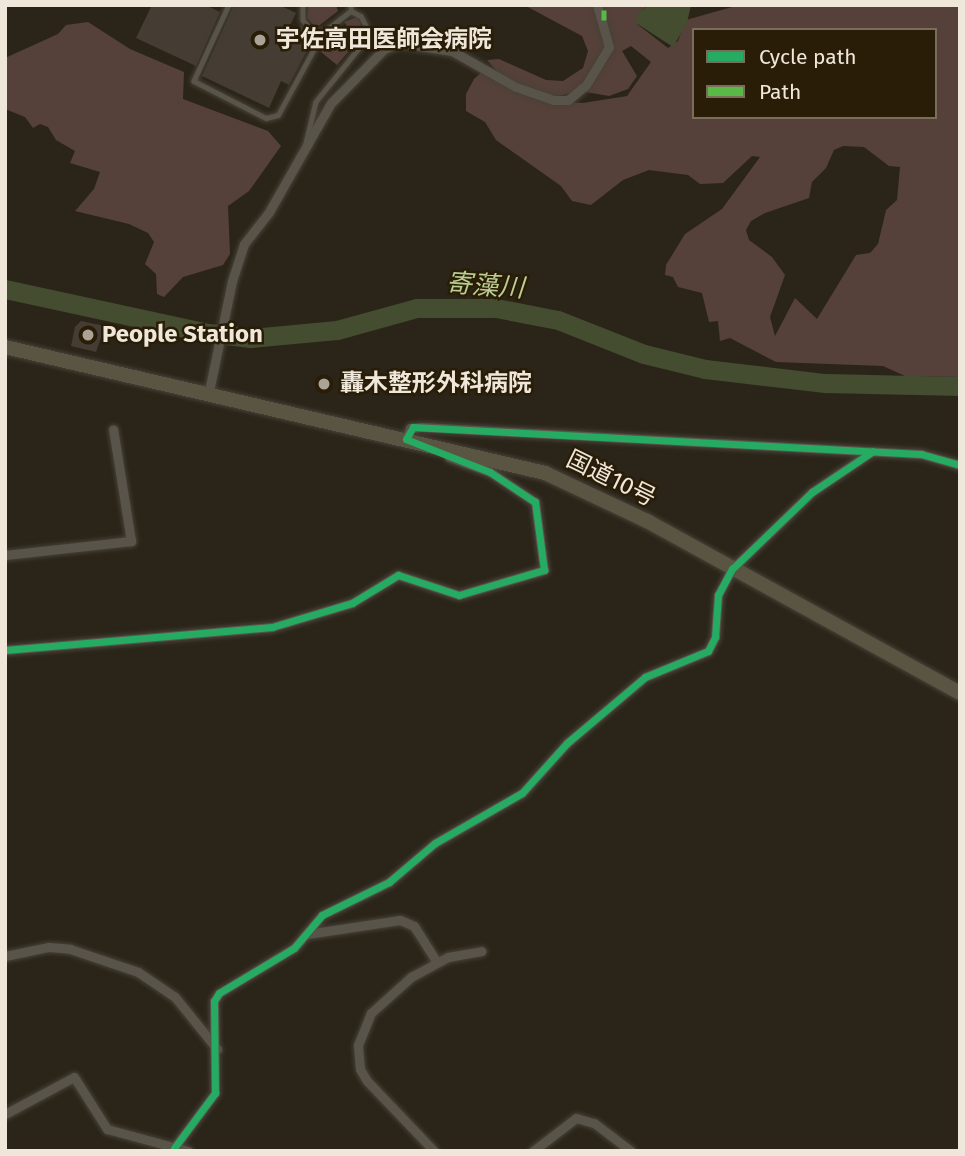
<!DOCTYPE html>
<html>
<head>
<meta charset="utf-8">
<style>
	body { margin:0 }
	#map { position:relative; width:965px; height:1156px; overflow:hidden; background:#2b2519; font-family:"Fira Sans","Noto Sans JP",sans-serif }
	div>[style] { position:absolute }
	.green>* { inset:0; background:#554139 }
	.water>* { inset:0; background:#444d2f }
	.river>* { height:19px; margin:-9.5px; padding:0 9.5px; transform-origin:9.5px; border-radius:9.5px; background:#444d2f }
	.building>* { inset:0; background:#453d33 }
	.roads { filter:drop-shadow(0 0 2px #474138) drop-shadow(0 0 2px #474138) }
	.service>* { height:4.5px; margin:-2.25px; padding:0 2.25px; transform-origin:2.25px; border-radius:2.25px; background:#59544a }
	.minor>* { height:9px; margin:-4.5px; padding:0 4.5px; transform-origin:4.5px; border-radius:4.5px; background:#59544a }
	.trunk>* { height:14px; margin:-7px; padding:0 7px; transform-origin:7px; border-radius:7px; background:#5a5542 }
	.quiet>* { height:5px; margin-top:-2.5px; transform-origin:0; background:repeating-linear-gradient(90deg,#58b947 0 10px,transparent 0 15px) }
	.cycleway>* { height:7px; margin:-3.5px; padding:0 3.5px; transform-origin:3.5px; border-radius:3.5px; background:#26ab63 }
	.dots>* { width:19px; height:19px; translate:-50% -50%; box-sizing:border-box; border:4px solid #291d07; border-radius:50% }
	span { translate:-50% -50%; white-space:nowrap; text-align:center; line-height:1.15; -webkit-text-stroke:5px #291d07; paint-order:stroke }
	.poi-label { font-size:24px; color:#efe7d9; font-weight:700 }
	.left { translate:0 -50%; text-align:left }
	.street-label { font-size:24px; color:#efe7d9 }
	.water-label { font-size:26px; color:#bacd92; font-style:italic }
	.frame { position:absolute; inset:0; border:7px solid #efe7d9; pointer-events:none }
	.legend { position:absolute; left:692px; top:28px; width:245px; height:91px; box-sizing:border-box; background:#291d07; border:2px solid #786e5b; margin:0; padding:9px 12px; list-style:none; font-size:21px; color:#efe7d9 }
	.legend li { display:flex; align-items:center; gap:14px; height:35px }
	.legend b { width:35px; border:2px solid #786e5b }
</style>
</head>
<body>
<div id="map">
	<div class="green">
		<i style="clip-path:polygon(308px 5px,336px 5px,338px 11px,316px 28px,307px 18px)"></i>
		<i style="clip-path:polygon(evenodd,524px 5px,648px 5px,638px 14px,637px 24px,668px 48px,678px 41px,686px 20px,739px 5px,960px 5px,960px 377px,905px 376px,883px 366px,776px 362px,730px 338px,720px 341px,718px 321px,709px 322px,702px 293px,678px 287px,673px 277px,665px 275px,666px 265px,685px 234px,722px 209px,760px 157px,752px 156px,723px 183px,700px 184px,688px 175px,649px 170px,623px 180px,591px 205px,572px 201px,561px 186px,496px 140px,485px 122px,466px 111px,466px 94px,474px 79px,483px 71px,541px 100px,583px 103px,627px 96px,651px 62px,631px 46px,622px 51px,637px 76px,628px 89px,609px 96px,580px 91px,553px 97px,526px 89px,498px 73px,487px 60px,499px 59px,546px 80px,563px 81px,583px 68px,588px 51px,582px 36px,524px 5px,694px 30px,935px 30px,935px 117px,694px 117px,694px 30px,524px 5px,843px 146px,864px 147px,889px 166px,900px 167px,897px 200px,886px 210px,878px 244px,870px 253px,856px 255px,817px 319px,795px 298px,775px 336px,770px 317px,785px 275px,772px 257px,749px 240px,746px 230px,751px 221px,765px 213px,809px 198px,812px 182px,826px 168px,834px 150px,843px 146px)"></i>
		<i style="clip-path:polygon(357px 17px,361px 23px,360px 38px,337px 65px,321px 52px,323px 49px,330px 52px,334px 45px,345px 51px,354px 35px,344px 22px)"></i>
		<i style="clip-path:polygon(88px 22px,130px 49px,184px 72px,183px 99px,268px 131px,281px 146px,249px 191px,228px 206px,230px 254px,223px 265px,183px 277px,164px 297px,157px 294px,156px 274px,145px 264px,154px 242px,148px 233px,129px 224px,75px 211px,94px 189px,100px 172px,70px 163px,75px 151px,56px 140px,48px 127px,40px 124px,33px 128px,25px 117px,5px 109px,5px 58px,58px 34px,66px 25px)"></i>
	</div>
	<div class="water">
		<i style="clip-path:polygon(649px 5px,691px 5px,687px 23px,673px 47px,636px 23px,637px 14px)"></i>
	</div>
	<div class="river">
		<i style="left:5px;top:289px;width:209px;rotate:12.2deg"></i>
		<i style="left:209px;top:333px;width:42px;rotate:6.8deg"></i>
		<i style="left:251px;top:338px;width:86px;rotate:-5.3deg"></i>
		<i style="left:337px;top:330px;width:83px;rotate:-15.4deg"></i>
		<i style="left:417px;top:308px;width:79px"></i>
		<i style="left:496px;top:308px;width:63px;rotate:11deg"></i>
		<i style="left:558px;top:320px;width:92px;rotate:21.6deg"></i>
		<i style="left:644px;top:354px;width:63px;rotate:13.8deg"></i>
		<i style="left:705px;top:369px;width:121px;rotate:6.7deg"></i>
		<i style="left:825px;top:383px;width:135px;rotate:1.3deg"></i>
	</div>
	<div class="building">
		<i style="clip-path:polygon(152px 5px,205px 5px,220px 12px,196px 66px,136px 38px)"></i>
		<i style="clip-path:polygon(234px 5px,279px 5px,296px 13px,287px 32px,301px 25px,308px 34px,304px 37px,312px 41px,289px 85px,281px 81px,269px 108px,202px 76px)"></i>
		<i style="clip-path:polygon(81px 321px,105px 326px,96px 352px,71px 346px,75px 327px)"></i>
	</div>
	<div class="roads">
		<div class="service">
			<i style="left:229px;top:5px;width:84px;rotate:114.7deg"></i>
			<i style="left:194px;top:81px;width:81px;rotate:27.2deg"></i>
			<i style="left:266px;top:118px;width:12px;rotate:-14deg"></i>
			<i style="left:278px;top:115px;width:94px;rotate:-61.5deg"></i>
			<i style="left:303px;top:5px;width:15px;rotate:90deg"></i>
			<i style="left:303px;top:20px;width:16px;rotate:50deg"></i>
			<i style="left:313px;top:32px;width:12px;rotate:-5deg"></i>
			<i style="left:325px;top:31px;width:33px;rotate:-38deg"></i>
			<i style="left:351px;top:11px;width:11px;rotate:27deg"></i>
			<i style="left:361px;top:16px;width:16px;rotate:63deg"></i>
			<i style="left:368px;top:30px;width:11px;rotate:105deg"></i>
			<i style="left:365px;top:41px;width:78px;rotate:128.8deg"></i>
			<i style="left:316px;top:102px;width:42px;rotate:103.7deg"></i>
			<i style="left:351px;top:5px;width:2px;rotate:90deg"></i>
		</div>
		<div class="minor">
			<i style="left:208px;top:396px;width:117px;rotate:-78.2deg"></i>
			<i style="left:232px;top:281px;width:39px;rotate:-72deg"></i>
			<i style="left:244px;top:244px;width:41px;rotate:-52deg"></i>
			<i style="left:269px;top:212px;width:125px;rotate:-60.4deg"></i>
			<i style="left:331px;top:103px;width:76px;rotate:-45.5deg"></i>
			<i style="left:384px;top:49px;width:16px;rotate:-22deg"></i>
			<i style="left:399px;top:43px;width:54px;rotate:8.6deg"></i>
			<i style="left:452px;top:51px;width:73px;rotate:29.4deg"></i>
			<i style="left:516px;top:87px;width:39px;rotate:19deg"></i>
			<i style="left:553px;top:100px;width:15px"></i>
			<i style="left:568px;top:100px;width:23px;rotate:-40deg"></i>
			<i style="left:586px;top:85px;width:44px;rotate:-58.8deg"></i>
			<i style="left:609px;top:47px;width:44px;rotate:-105.9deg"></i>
			<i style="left:410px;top:441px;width:4px;rotate:-153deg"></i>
			<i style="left:406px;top:439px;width:12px;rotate:-70deg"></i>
			<i style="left:410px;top:428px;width:11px;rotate:-5deg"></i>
			<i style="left:421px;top:427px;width:501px;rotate:3.09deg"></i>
			<i style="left:921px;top:454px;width:41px;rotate:15.8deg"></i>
			<i style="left:5px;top:555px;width:127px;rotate:-6.3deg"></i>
			<i style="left:131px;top:541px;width:113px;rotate:-99.1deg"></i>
			<i style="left:5px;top:650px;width:268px;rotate:-4.9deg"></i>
			<i style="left:272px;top:627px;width:84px;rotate:-16.7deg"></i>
			<i style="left:352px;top:603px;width:54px;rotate:-31.3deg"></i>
			<i style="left:398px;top:575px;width:64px;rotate:18.2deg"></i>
			<i style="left:459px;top:595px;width:89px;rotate:-16.4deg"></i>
			<i style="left:544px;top:570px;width:69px;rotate:-97.5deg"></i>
			<i style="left:535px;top:502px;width:54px;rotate:-146.3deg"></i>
			<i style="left:490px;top:472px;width:44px;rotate:-159.9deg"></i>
			<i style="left:307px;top:934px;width:94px;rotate:-8.6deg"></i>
			<i style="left:400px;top:920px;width:15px;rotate:23deg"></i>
			<i style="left:414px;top:926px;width:41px;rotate:57.8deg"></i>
			<i style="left:5px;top:956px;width:45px;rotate:-11.6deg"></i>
			<i style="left:49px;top:947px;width:21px;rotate:5deg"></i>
			<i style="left:70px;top:949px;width:72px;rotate:18.7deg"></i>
			<i style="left:138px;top:972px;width:45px;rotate:34deg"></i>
			<i style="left:175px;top:997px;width:67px;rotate:51.1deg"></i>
			<i style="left:5px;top:1114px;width:78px;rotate:-28.2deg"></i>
			<i style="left:74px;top:1077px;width:62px;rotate:57.6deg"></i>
			<i style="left:107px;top:1129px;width:84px;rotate:15.2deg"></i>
			<i style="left:174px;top:1148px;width:69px;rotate:-53.3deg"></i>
			<i style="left:215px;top:1093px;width:92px;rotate:-90.6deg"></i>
			<i style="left:214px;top:1001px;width:9px;rotate:-58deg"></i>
			<i style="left:219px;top:993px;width:87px;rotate:-31deg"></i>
			<i style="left:294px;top:948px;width:43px;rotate:-49.7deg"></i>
			<i style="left:322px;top:915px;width:75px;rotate:-26.2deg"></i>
			<i style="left:389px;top:882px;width:60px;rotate:-40.3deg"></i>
			<i style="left:435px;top:843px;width:100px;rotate:-29.9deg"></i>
			<i style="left:522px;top:793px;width:67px;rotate:-48deg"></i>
			<i style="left:567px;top:743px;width:102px;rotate:-40.2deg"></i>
			<i style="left:645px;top:677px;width:68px;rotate:-22.4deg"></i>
			<i style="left:708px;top:651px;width:16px;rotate:-63deg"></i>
			<i style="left:715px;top:637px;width:42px;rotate:-85.9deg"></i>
			<i style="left:718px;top:595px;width:30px;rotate:-62deg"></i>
			<i style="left:732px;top:569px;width:111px;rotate:-43.9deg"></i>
			<i style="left:812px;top:492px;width:71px;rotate:-34.1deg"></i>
			<i style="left:434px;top:1151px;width:97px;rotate:-133.7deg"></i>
			<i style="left:367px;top:1081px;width:14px;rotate:-120deg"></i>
			<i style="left:360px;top:1069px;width:24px;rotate:-95deg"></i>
			<i style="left:358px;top:1045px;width:35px;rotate:-68deg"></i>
			<i style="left:371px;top:1013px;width:54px;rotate:-42deg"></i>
			<i style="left:411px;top:977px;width:42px;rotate:-28.4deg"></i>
			<i style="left:448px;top:957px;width:34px;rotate:-10deg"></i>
			<i style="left:533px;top:1151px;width:54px;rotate:-37.5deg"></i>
			<i style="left:576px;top:1118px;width:19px;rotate:16deg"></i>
			<i style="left:594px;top:1123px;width:46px;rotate:37.1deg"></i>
		</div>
		<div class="trunk">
			<i style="left:5px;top:347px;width:555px;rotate:13.13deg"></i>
			<i style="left:545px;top:473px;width:113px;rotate:25.2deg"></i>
			<i style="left:647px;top:521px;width:357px;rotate:28.8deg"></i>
		</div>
	</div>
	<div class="quiet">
		<i style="left:604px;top:20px;width:15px;rotate:-90deg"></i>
	</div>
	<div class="cycleway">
		<i style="left:5px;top:650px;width:268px;rotate:-4.9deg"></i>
		<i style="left:272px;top:627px;width:84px;rotate:-16.7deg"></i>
		<i style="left:352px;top:603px;width:54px;rotate:-31.3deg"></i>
		<i style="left:398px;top:575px;width:64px;rotate:18.2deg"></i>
		<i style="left:459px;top:595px;width:89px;rotate:-16.4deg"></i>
		<i style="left:544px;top:570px;width:69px;rotate:-97.5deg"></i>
		<i style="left:535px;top:502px;width:54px;rotate:-146.3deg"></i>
		<i style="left:490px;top:472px;width:90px;rotate:-158.6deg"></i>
		<i style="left:406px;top:439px;width:14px;rotate:-60deg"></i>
		<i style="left:413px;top:427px;width:509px;rotate:3.04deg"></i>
		<i style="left:921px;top:454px;width:41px;rotate:15.8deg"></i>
		<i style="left:174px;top:1148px;width:69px;rotate:-53.3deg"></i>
		<i style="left:215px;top:1093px;width:92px;rotate:-90.6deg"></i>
		<i style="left:214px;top:1001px;width:9px;rotate:-58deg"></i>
		<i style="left:219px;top:993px;width:87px;rotate:-31deg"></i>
		<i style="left:294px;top:948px;width:43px;rotate:-49.7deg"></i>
		<i style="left:322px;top:915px;width:75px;rotate:-26.2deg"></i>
		<i style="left:389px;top:882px;width:60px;rotate:-40.3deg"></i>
		<i style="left:435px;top:843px;width:100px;rotate:-29.9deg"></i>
		<i style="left:522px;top:793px;width:67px;rotate:-48deg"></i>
		<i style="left:567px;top:743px;width:102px;rotate:-40.2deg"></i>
		<i style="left:645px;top:677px;width:68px;rotate:-22.4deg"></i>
		<i style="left:708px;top:651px;width:16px;rotate:-63deg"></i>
		<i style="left:715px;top:637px;width:42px;rotate:-85.9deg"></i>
		<i style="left:718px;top:595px;width:30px;rotate:-62deg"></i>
		<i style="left:732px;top:569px;width:111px;rotate:-43.9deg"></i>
		<i style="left:812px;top:492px;width:73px;rotate:-33.9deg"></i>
	</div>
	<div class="dots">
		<i style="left:260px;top:40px;background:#aaa396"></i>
		<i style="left:88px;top:335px;background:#aaa396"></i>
		<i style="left:324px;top:384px;background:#aaa396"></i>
	</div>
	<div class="poi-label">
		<span class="left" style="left:276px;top:40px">宇佐高田医師会病院</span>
		<span class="left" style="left:102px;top:335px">People Station</span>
		<span class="left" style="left:340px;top:384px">轟木整形外科病院</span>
	</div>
	<div class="street-label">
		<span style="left:611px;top:479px;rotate:26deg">国道10号</span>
	</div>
	<div class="water-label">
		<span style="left:485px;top:286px;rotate:4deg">寄藻川</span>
	</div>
	<div class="frame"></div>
	<ul class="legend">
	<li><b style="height:9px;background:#26ab63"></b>Cycle path</li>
	<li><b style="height:9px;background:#58b947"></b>Path</li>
	</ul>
</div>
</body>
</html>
